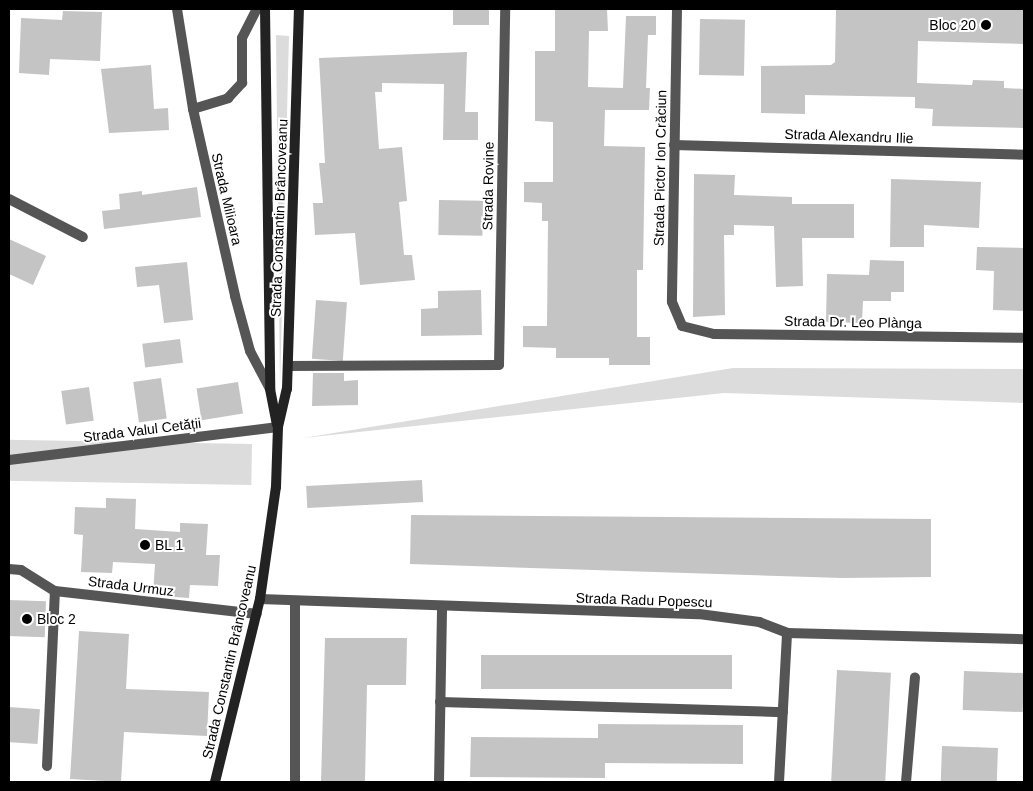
<!DOCTYPE html>
<html>
<head>
<meta charset="utf-8">
<style>
	body { margin:0 }
	#map { position:relative; width:1033px; height:791px; overflow:hidden; background:#fff; font-family:Arial,sans-serif }
	div>[style] { position:absolute }
	.green>* { inset:0; background:#dcdcdc; transform-origin:0 0 }
	.building>* { inset:0; background:#c4c4c4; transform-origin:0 0 }
	.service>* { height:10px; margin:-5px; padding:0 5px; transform-origin:5px; border-radius:5px; background:#555 }
	.minor>* { height:10px; margin:-5px; padding:0 5px; transform-origin:5px; border-radius:5px; background:#555 }
	.secondary>* { height:10px; margin:-5px; padding:0 5px; transform-origin:5px; border-radius:5px; background:#222 }
	.dots>* { width:14px; height:14px; translate:-50% -50%; box-sizing:border-box; border:2px solid #fff; border-radius:50% }
	span { translate:-50% -50%; white-space:nowrap; text-align:center; line-height:1.15; -webkit-text-stroke:4px #fff; paint-order:stroke }
	.poi-label { font-size:14px; color:#000 }
	.right { translate:-100% -50%; text-align:right }
	.left { translate:0 -50%; text-align:left }
	.street-label { font-size:14px; color:#000 }
	.frame { position:absolute; inset:0; border:10px solid #000; pointer-events:none }
</style>
</head>
<body>
<div id="map">
	<div class="green">
		<i style="clip-path:polygon(276px 35px,289px 36px,280px 386px)"></i>
		<i style="clip-path:polygon(733px 368px,1024px 369px,1024px 403px,724px 393px,303px 438px)"></i>
		<i style="left:252px;top:444px;width:41px;height:245px;rotate:91deg"></i>
	</div>
	<div class="building">
		<i style="left:453px;top:9px;width:36px;height:16px"></i>
		<i style="clip-path:polygon(555px 9px,607px 9px,608px 31px,589px 31px,588px 87px,623px 88px,626px 16px,656px 16px,656px 35px,648px 35px,646px 88px,650px 88px,649px 110px,605px 110px,604px 146px,645px 147px,643px 270px,637px 270px,637px 337px,650px 337px,650px 365px,609px 365px,609px 358px,556px 358px,556px 348px,523px 347px,523px 326px,547px 326px,548px 221px,542px 221px,542px 203px,524px 202px,524px 182px,553px 182px,553px 122px,535px 121px,535px 51px,555px 51px)"></i>
		<i style="clip-path:polygon(836px 9px,1024px 9px,1024px 44px,918px 41px,917px 83px,972px 85px,973px 80px,1004px 81px,1004px 88px,1024px 89px,1024px 128px,932px 126px,933px 109px,915px 108px,915px 97px,805px 95px,805px 114px,761px 113px,761px 66px,831px 65px,835px 62px)"></i>
		<i style="clip-path:polygon(63px 11px,102px 12px,100px 61px,50px 59px,49px 75px,19px 73px,21px 18px,62px 20px)"></i>
		<i style="left:700px;top:19px;width:45px;height:56px;rotate:1deg"></i>
		<i style="clip-path:polygon(467px 52px,465px 112px,478px 112px,478px 140px,443px 140px,444px 84px,382px 83px,382px 92px,375px 92px,379px 149px,402px 147px,407px 201px,399px 202px,404px 255px,412px 255px,415px 280px,360px 285px,355px 233px,315px 235px,313px 203px,323px 203px,319px 163px,325px 163px,319px 58px)"></i>
		<i style="clip-path:polygon(151px 65px,154px 109px,168px 108px,169px 130px,109px 133px,101px 69px)"></i>
		<i style="clip-path:polygon(694px 174px,735px 175px,734px 195px,792px 197px,792px 204px,854px 204px,854px 238px,802px 238px,803px 286px,776px 287px,774px 226px,734px 225px,734px 235px,724px 235px,725px 315px,693px 317px)"></i>
		<i style="clip-path:polygon(891px 179px,981px 182px,979px 228px,924px 225px,924px 247px,890px 247px)"></i>
		<i style="clip-path:polygon(197px 187px,201px 217px,104px 229px,102px 211px,120px 209px,119px 194px,142px 191px,142px 195px)"></i>
		<i style="left:439px;top:200px;width:44px;height:35px;rotate:1deg"></i>
		<i style="clip-path:polygon(9px 239px,46px 256px,33px 285px,9px 274px)"></i>
		<i style="clip-path:polygon(977px 247px,1024px 248px,1024px 311px,993px 310px,994px 271px,976px 270px)"></i>
		<i style="clip-path:polygon(870px 260px,904px 261px,904px 292px,891px 292px,891px 301px,863px 301px,862px 323px,826px 322px,827px 274px,869px 275px)"></i>
		<i style="clip-path:polygon(187px 262px,193px 320px,164px 323px,159px 285px,137px 287px,135px 267px)"></i>
		<i style="clip-path:polygon(481px 290px,482px 335px,421px 336px,421px 309px,438px 308px,438px 291px)"></i>
		<i style="left:316px;top:300px;width:31px;height:59px;rotate:4deg"></i>
		<i style="left:180px;top:339px;width:24px;height:38px;rotate:83deg"></i>
		<i style="clip-path:polygon(313px 373px,344px 373px,344px 381px,358px 380px,358px 405px,312px 406px)"></i>
		<i style="left:161px;top:378px;width:41px;height:28px;rotate:82deg"></i>
		<i style="left:238px;top:382px;width:32px;height:42px;rotate:81deg"></i>
		<i style="left:89px;top:387px;width:34px;height:28px;rotate:82deg"></i>
		<i style="left:422px;top:480px;width:22px;height:116px;rotate:87deg"></i>
		<i style="clip-path:polygon(106px 498px,136px 499px,135px 529px,180px 532px,180px 523px,208px 524px,206px 555px,220px 555px,218px 586px,190px 585px,189px 598px,162px 596px,153px 595px,155px 564px,113px 562px,112px 573px,81px 572px,83px 535px,74px 534px,75px 507px,106px 508px)"></i>
		<i style="clip-path:polygon(411px 515px,931px 519px,931px 577px,842px 578px,410px 564px)"></i>
		<i style="left:9px;top:600px;width:37px;height:36px;rotate:2deg"></i>
		<i style="clip-path:polygon(79px 631px,129px 634px,126px 689px,209px 692px,207px 736px,124px 732px,121px 782px,70px 779px)"></i>
		<i style="clip-path:polygon(325px 638px,407px 638px,406px 685px,367px 685px,365px 782px,321px 782px)"></i>
		<i style="left:481px;top:655px;width:251px;height:34px"></i>
		<i style="left:837px;top:670px;width:54px;height:112px;rotate:3deg"></i>
		<i style="left:964px;top:671px;width:60px;height:39px;rotate:2deg"></i>
		<i style="left:9px;top:707px;width:31px;height:35px;rotate:4deg"></i>
		<i style="clip-path:polygon(598px 724px,743px 725px,743px 764px,605px 763px,605px 778px,470px 777px,471px 737px,598px 738px)"></i>
		<i style="left:942px;top:746px;width:56px;height:36px;rotate:2deg"></i>
	</div>
	<div class="service">
		<i style="left:193px;top:109px;width:37px;rotate:-17deg"></i>
		<i style="left:228px;top:98px;width:21px;rotate:-47deg"></i>
		<i style="left:242px;top:83px;width:45px;rotate:-90deg"></i>
		<i style="left:242px;top:38px;width:33px;rotate:-63deg"></i>
		<i style="left:440px;top:702px;width:343px;rotate:1.7deg"></i>
		<i style="left:47px;top:766px;width:175px;rotate:-87.4deg"></i>
		<i style="left:779px;top:782px;width:149px;rotate:-86.9deg"></i>
		<i style="left:906px;top:782px;width:105px;rotate:-85.1deg"></i>
	</div>
	<div class="minor">
		<i style="left:177px;top:9px;width:101px;rotate:80.9deg"></i>
		<i style="left:193px;top:109px;width:192px;rotate:77.3deg"></i>
		<i style="left:235px;top:296px;width:57px;rotate:74.7deg"></i>
		<i style="left:250px;top:351px;width:43px;rotate:62.2deg"></i>
		<i style="left:677px;top:9px;width:293px;rotate:91deg"></i>
		<i style="left:672px;top:302px;width:26px;rotate:67deg"></i>
		<i style="left:682px;top:326px;width:33px;rotate:14deg"></i>
		<i style="left:714px;top:334px;width:310px;rotate:0.7deg"></i>
		<i style="left:674px;top:145px;width:350px;rotate:1.6deg"></i>
		<i style="left:9px;top:199px;width:83px;rotate:27.2deg"></i>
		<i style="left:288px;top:366px;width:211px;rotate:-0.3deg"></i>
		<i style="left:499px;top:365px;width:356px;rotate:-89deg"></i>
		<i style="left:9px;top:460px;width:271px;rotate:-7deg"></i>
		<i style="left:9px;top:569px;width:12px;rotate:5deg"></i>
		<i style="left:21px;top:570px;width:40px;rotate:32deg"></i>
		<i style="left:55px;top:591px;width:203px;rotate:6.5deg"></i>
		<i style="left:260px;top:599px;width:439px;rotate:2deg"></i>
		<i style="left:699px;top:614px;width:61px;rotate:7.6deg"></i>
		<i style="left:759px;top:622px;width:30px;rotate:21deg"></i>
		<i style="left:787px;top:633px;width:237px;rotate:1.5deg"></i>
		<i style="left:295px;top:782px;width:180px;rotate:-90deg"></i>
		<i style="left:439px;top:782px;width:174px;rotate:-89deg"></i>
	</div>
	<div class="secondary">
		<i style="left:265px;top:9px;width:380px;rotate:89.2deg"></i>
		<i style="left:270px;top:389px;width:36px;rotate:79deg"></i>
		<i style="left:215px;top:782px;width:188px;rotate:-76.2deg"></i>
		<i style="left:260px;top:599px;width:113px;rotate:-81.9deg"></i>
		<i style="left:276px;top:487px;width:60px;rotate:-88.1deg"></i>
		<i style="left:278px;top:427px;width:39px;rotate:-77deg"></i>
		<i style="left:287px;top:389px;width:380px;rotate:-88.2deg"></i>
	</div>
	<div class="dots">
		<i style="left:986px;top:25px;background:#000"></i>
		<i style="left:145px;top:545px;background:#000"></i>
		<i style="left:27px;top:619px;background:#000"></i>
	</div>
	<div class="poi-label">
		<span class="right" style="left:976px;top:25px">Bloc 20</span>
		<span class="left" style="left:155px;top:545px">BL 1</span>
		<span class="left" style="left:37px;top:619px">Bloc 2</span>
	</div>
	<div class="street-label">
		<span style="left:849px;top:136px;rotate:2deg">Strada Alexandru Ilie</span>
		<span style="left:660px;top:168px;rotate:-89deg">Strada Pictor Ion Crăciun</span>
		<span style="left:488px;top:186px;rotate:-89deg">Strada Rovine</span>
		<span style="left:227px;top:199px;rotate:77deg">Strada Milioara</span>
		<span style="left:279px;top:218px;rotate:-88deg">Strada Constantin Brâncoveanu</span>
		<span style="left:853px;top:322px;rotate:1deg">Strada Dr. Leo Plànga</span>
		<span style="left:142px;top:430px;rotate:-7deg">Strada Valul Cetății</span>
		<span style="left:131px;top:586px;rotate:7deg">Strada Urmuz</span>
		<span style="left:644px;top:600px;rotate:2deg">Strada Radu Popescu</span>
		<span style="left:229px;top:662px;rotate:-77deg">Strada Constantin Brâncoveanu</span>
	</div>
	<div class="frame"></div>
</div>
</body>
</html>
